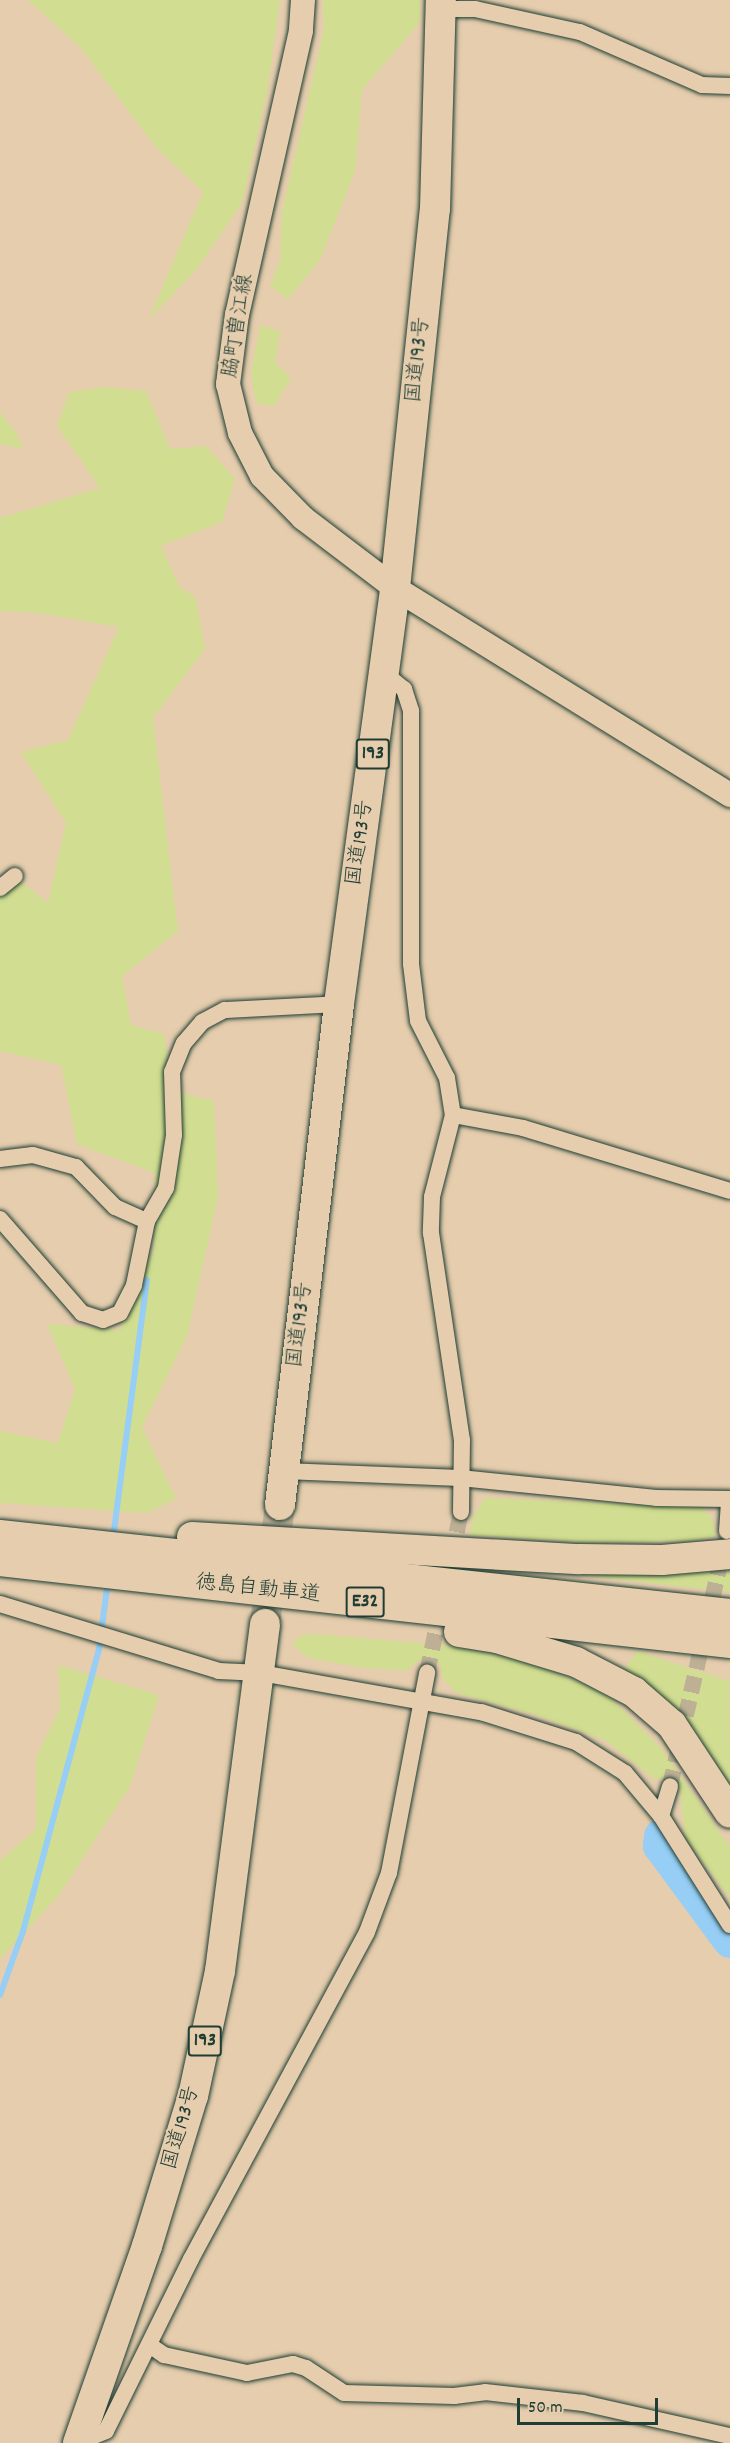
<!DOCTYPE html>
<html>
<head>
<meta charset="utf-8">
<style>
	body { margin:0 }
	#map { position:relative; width:730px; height:2443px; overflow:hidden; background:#e5cdad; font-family:Dekko,"Klee One",sans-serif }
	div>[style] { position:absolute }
	.green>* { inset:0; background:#d1dd90 }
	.stream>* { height:6px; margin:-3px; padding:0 3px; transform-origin:3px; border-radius:3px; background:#96cef5 }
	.river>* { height:34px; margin:-17px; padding:0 17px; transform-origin:17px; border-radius:17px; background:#96cef5 }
	.street-tunnel>* { height:16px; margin-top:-8px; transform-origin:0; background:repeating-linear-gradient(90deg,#bdb095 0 16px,transparent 0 24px) }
	.highway-tunnel>* { height:30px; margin-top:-15px; transform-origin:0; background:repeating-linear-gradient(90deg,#bdb095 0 30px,transparent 0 45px) }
	.roads { filter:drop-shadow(0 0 2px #1f3d34) drop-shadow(0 0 2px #1f3d34) }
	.street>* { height:16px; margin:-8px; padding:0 8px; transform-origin:8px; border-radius:8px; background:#e5cdad }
	.secondary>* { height:24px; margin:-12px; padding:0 12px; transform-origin:12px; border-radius:12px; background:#e5cdad }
	.highway>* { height:30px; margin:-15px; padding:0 15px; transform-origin:15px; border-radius:15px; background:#e5cdad }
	span { translate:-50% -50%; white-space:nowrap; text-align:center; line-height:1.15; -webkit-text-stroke:4.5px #e5cdad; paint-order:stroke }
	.shield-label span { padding:2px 4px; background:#e5cdad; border:2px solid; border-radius:4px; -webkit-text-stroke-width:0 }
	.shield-label { font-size:20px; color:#1f3d34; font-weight:700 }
	.street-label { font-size:21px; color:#1f3d34 }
	.scale { position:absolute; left:517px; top:2398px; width:141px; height:27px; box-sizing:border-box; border:3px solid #1f3d34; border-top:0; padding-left:8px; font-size:18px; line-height:21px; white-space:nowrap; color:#1f3d34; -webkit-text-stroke:4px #e5cdad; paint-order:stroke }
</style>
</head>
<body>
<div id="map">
	<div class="green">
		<i style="clip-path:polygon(28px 0,280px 0,267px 92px,242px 203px,197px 269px,149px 319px,203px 192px,155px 146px,80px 47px)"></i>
		<i style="clip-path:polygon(323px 0,420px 0,420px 22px,362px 90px,355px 171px,320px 260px,288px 299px,270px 286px,280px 261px,282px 212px,324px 29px)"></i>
		<i style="clip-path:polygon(260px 325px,280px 331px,275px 363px,291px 378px,274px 406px,256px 403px,251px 372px)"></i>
		<i style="clip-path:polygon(105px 387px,146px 391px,170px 449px,206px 446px,235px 479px,222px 522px,161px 546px,180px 588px,195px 596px,205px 649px,153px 718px,178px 931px,122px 976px,131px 1025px,164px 1034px,172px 1091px,214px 1101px,218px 1197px,187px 1336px,142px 1427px,176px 1499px,146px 1513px,0 1503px,0 1431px,58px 1443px,75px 1389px,47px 1324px,120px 1330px,154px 1248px,155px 1173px,77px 1144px,61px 1065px,0 1051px,0 894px,21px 882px,48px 903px,66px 823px,21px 752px,68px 740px,119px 627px,39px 613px,0 611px,0 518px,100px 488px,57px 426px,69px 392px)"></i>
		<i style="clip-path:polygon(0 412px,15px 431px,24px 449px,0 444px)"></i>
		<i style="clip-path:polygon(485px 1498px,703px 1507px,713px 1520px,716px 1536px,694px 1541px,592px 1543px,469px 1535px,473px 1517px)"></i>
		<i style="clip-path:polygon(730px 1563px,730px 1592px,586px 1576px,588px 1570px)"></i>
		<i style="clip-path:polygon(317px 1634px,451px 1646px,530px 1661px,607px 1694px,661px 1748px,730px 1847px,730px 1898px,685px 1838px,680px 1790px,665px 1778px,654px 1779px,605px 1740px,536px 1715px,457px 1693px,443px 1679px,440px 1664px,419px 1660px,406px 1671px,359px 1667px,309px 1658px,292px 1645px,301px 1635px)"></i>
		<i style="clip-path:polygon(637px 1651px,729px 1681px,730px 1787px,715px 1761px,670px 1709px,622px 1673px)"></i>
		<i style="clip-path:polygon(58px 1665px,159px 1695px,130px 1786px,59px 1895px,0 1959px,0 1861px,36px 1829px,36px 1758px,60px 1708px)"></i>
	</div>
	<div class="stream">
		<i style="left:113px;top:1538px;width:260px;rotate:-82.5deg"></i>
		<i style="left:0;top:1995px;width:68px;rotate:-70.2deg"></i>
		<i style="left:23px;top:1931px;width:292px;rotate:-74.9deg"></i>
		<i style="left:99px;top:1649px;width:69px;rotate:-82.5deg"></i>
	</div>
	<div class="river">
		<i style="left:661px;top:1836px;width:10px;rotate:96deg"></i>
		<i style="left:660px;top:1846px;width:118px;rotate:53.6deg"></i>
	</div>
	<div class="street-tunnel">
		<i style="left:427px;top:1673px;width:165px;rotate:-78.1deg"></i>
		<i style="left:670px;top:1786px;width:242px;rotate:-77.3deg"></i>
	</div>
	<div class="highway-tunnel">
		<i style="left:265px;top:1624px;width:120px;rotate:-82.8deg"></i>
	</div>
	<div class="roads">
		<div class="street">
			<i style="left:441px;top:9px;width:34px"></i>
			<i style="left:475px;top:9px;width:107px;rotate:12.4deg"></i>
			<i style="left:580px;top:32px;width:133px;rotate:23.5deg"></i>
			<i style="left:702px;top:85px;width:28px;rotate:2deg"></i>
			<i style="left:384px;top:673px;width:26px;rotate:39deg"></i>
			<i style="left:404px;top:689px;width:23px;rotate:72deg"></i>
			<i style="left:411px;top:711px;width:253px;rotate:90deg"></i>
			<i style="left:411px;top:964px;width:57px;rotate:83deg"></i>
			<i style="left:418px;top:1021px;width:64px;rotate:63deg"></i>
			<i style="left:447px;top:1078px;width:37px;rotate:81deg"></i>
			<i style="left:453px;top:1115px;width:85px;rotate:104.4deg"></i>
			<i style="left:432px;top:1197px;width:36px;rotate:92deg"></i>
			<i style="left:431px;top:1233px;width:209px;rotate:81.5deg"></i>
			<i style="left:462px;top:1440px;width:72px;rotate:90.8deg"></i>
			<i style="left:0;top:888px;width:19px;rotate:-39deg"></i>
			<i style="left:453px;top:1115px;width:71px;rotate:10.5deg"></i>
			<i style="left:523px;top:1128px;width:216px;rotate:16.9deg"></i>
			<i style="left:0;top:1159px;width:33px;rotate:-7deg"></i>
			<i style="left:33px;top:1155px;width:45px;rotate:15.6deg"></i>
			<i style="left:76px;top:1167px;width:56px;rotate:45.7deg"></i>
			<i style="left:115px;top:1207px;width:35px;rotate:24deg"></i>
			<i style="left:147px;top:1221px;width:38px;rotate:-60deg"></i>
			<i style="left:166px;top:1188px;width:54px;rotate:-81.4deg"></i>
			<i style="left:174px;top:1135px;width:63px;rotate:-91.8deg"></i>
			<i style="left:172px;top:1072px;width:31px;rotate:-68deg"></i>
			<i style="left:184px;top:1043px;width:28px;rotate:-49deg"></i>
			<i style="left:202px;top:1022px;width:26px;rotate:-28deg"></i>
			<i style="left:225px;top:1010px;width:114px;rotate:-3deg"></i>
			<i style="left:0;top:1219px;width:125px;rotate:48.9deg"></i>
			<i style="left:82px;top:1313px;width:22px;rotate:18deg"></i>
			<i style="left:103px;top:1320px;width:18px;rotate:-22deg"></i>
			<i style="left:120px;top:1313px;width:31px;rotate:-63deg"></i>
			<i style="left:134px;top:1285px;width:65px;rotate:-78.5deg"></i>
			<i style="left:284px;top:1471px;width:176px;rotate:2.3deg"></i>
			<i style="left:460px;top:1478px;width:197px;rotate:5.8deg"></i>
			<i style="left:656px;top:1498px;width:74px;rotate:0.8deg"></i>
			<i style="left:727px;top:1531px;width:31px;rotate:-86deg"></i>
			<i style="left:0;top:1604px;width:229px;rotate:17deg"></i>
			<i style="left:219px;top:1671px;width:42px;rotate:2.7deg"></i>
			<i style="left:261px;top:1673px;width:223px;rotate:10.1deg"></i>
			<i style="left:481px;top:1712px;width:100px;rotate:17.5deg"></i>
			<i style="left:576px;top:1742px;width:58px;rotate:32.3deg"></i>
			<i style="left:625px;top:1773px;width:56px;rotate:50.1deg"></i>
			<i style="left:661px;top:1816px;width:129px;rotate:57.7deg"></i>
			<i style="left:661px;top:1816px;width:31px;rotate:-73deg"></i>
			<i style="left:151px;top:2346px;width:16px;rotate:35deg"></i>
			<i style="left:164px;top:2355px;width:85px;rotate:12.2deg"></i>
			<i style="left:247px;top:2373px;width:47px;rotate:-11.1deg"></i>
			<i style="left:293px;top:2364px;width:14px;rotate:17deg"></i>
			<i style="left:306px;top:2368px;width:45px;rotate:33.3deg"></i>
			<i style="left:344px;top:2393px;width:110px;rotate:1.6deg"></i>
			<i style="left:454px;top:2396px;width:31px;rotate:-7deg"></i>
			<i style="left:485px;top:2392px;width:99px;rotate:6.4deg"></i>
			<i style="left:583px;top:2403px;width:151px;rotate:12.7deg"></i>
			<i style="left:79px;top:2442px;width:29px;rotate:-22deg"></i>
			<i style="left:106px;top:2431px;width:192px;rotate:-63.7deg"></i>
			<i style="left:191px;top:2259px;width:371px;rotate:-61.7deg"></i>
			<i style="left:367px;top:1932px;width:63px;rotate:-69.6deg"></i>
			<i style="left:389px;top:1873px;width:204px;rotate:-79.2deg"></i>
		</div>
		<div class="secondary">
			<i style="left:303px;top:0;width:31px;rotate:94deg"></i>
			<i style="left:301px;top:31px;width:290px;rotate:102.7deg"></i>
			<i style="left:237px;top:314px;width:71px;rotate:97.3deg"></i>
			<i style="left:228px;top:384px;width:50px;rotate:76.2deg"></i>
			<i style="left:240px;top:433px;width:48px;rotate:62.9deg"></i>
			<i style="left:262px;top:476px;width:59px;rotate:45.7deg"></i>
			<i style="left:303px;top:518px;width:116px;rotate:37.3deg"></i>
			<i style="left:395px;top:588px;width:394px;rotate:31.7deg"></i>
		</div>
		<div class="highway">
			<i style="left:280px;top:1505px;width:504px;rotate:-83.28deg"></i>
			<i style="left:339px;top:1004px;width:420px;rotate:-82.3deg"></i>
			<i style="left:395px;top:588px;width:381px;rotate:-84deg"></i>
			<i style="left:435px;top:209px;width:209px;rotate:-88.4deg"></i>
			<i style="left:0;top:1535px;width:734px;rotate:6.18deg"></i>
			<i style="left:192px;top:1537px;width:388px;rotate:3.3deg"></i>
			<i style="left:579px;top:1559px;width:83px;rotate:0.7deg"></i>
			<i style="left:662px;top:1560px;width:68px;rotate:-5deg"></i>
			<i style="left:0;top:1561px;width:735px;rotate:6.41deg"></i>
			<i style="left:459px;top:1632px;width:38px;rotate:9deg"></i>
			<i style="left:497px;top:1638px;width:83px;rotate:16.9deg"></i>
			<i style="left:576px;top:1662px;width:65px;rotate:27.3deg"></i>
			<i style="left:634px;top:1692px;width:50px;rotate:41deg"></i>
			<i style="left:672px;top:1725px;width:105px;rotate:56.6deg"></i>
			<i style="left:78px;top:2443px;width:209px;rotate:-70.7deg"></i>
			<i style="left:147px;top:2246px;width:157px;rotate:-73deg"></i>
			<i style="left:193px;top:2096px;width:128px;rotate:-77.8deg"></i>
			<i style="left:220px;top:1971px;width:350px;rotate:-82.6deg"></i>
		</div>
	</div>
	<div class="shield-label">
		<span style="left:373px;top:754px">193</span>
		<span style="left:365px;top:1602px">E32</span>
		<span style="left:205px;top:2041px">193</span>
	</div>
	<div class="street-label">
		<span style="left:239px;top:326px;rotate:-81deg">脇町曽江線</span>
		<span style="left:419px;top:360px;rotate:-84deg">国道193号</span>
		<span style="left:361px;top:843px;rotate:-82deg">国道193号</span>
		<span style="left:301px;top:1325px;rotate:-83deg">国道193号</span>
		<span style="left:258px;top:1590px;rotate:6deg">徳島自動車道</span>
		<span style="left:182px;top:2128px;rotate:-74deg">国道193号</span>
	</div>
	<div class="scale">50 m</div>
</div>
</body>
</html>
